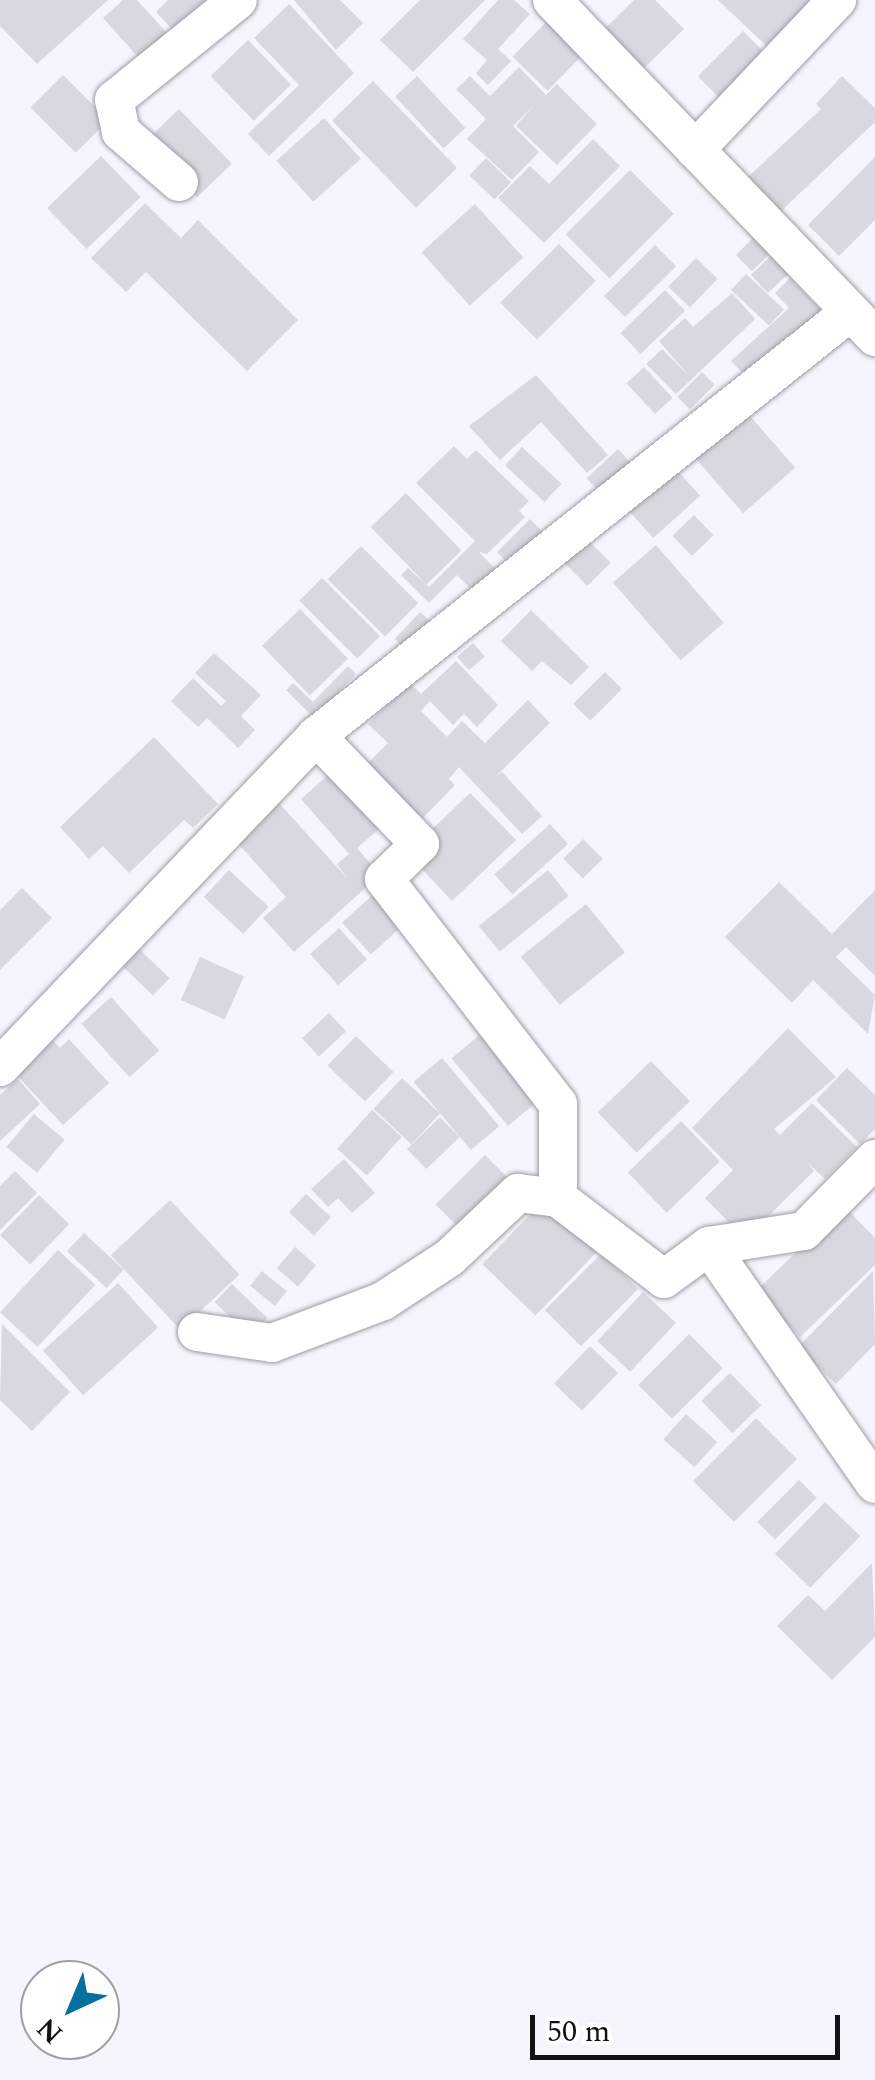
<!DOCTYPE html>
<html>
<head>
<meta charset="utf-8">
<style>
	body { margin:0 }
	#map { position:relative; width:875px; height:2080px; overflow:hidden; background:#f4f5fd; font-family:Spectral,serif }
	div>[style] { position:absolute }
	.building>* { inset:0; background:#d7d8e0; transform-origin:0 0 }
	.roads { filter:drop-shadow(0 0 2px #9c9da5) drop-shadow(0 0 2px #9c9da5) }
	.street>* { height:38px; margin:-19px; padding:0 19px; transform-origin:19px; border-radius:19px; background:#fff }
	span { translate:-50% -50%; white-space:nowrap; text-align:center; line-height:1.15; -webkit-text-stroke:10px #fff; paint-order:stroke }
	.north { position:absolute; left:20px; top:1960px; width:100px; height:100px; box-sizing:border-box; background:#fff; border:2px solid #a0a0a1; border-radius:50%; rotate:224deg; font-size:28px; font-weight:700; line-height:40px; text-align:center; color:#121215 }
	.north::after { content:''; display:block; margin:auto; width:35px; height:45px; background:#03719d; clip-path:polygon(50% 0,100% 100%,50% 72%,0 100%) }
	.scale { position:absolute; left:530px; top:2015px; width:310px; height:45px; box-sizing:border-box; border:5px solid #121215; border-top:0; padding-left:12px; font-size:30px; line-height:35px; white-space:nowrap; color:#121215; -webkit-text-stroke:8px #fff; paint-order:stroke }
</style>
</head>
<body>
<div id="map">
	<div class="building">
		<i style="clip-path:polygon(0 0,108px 0,37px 64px,0 26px)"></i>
		<i style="clip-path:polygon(123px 0,137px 0,175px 42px,147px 67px,103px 18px)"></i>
		<i style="clip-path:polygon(168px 0,225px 0,182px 40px,156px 12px)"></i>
		<i style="clip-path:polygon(294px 0,340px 0,363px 23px,336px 50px)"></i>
		<i style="clip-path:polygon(420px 0,485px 0,413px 72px,380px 40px)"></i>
		<i style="clip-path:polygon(498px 0,514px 0,530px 14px,498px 49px,511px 61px,488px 85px,476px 73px,487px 60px,463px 39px)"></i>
		<i style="clip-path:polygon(634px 0,655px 0,684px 29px,637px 75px,598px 35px)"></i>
		<i style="clip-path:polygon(718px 0,830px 0,777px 56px)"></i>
		<i style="clip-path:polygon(289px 4px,354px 73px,269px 156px,248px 134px,299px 85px,254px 38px)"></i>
		<i style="left:550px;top:18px;width:49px;height:54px;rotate:44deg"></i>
		<i style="left:743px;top:31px;width:40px;height:64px;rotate:45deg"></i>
		<i style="left:248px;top:40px;width:62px;height:52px;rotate:46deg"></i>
		<i style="clip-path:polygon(519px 67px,546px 95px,557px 84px,597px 124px,557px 165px,516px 126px,534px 105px,513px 126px,539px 152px,512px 180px,467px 139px,486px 119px,456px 89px,470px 76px,490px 96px)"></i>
		<i style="left:63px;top:75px;width:64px;height:46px;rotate:45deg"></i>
		<i style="left:417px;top:76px;width:71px;height:30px;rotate:47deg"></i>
		<i style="clip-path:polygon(842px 76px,875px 108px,875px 122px,781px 211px,747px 178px,821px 109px,816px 104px)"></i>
		<i style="left:373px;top:81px;width:121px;height:57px;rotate:46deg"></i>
		<i style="left:179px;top:109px;width:76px;height:48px;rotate:46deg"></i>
		<i style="left:324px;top:118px;width:55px;height:64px;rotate:48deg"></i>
		<i style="clip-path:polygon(593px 139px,620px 166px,544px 243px,498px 198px,530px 166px,549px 184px)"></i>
		<i style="left:101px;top:156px;width:57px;height:75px;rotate:46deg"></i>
		<i style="clip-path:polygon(875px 157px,875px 220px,839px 256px,808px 225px)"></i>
		<i style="left:486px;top:158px;width:35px;height:24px;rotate:44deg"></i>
		<i style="left:630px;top:170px;width:62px;height:91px;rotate:45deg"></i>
		<i style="clip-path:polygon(145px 203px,181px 238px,198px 220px,298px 320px,247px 371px,146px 272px,126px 292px,91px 258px)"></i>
		<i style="left:475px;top:204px;width:72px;height:72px;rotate:48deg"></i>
		<i style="left:755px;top:236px;width:23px;height:27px;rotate:45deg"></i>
		<i style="left:559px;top:244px;width:52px;height:83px;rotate:45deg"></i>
		<i style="left:655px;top:245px;width:30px;height:72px;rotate:45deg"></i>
		<i style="left:772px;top:255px;width:25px;height:29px;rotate:47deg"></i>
		<i style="left:696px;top:258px;width:30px;height:40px;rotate:44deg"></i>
		<i style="left:746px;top:274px;width:52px;height:22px;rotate:43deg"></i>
		<i style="clip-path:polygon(790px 278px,824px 313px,753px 383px,731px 361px,789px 308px,775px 293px)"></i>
		<i style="left:665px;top:290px;width:29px;height:62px;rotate:46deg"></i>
		<i style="clip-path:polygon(732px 293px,755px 319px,676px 394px,646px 364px,662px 349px,689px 376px,659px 341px,685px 318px,693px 327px)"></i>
		<i style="left:644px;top:367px;width:42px;height:24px;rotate:47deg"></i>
		<i style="left:702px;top:372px;width:18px;height:35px;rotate:45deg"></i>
		<i style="clip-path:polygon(536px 375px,608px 455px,587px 473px,541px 422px,500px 460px,469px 426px)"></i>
		<i style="left:744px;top:409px;width:78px;height:69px;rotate:49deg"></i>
		<i style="clip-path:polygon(454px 446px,467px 459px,476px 450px,529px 501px,519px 511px,525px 517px,487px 554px,479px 552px,506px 580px,484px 602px,457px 575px,429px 603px,401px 575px,408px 568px,429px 587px,475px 541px,416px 483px)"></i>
		<i style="left:522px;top:447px;width:54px;height:25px;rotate:43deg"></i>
		<i style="left:618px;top:449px;width:18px;height:43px;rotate:47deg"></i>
		<i style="left:676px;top:469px;width:36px;height:63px;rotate:48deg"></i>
		<i style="left:406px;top:493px;width:80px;height:49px;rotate:46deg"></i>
		<i style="left:694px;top:515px;width:28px;height:30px;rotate:46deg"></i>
		<i style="left:530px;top:519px;width:30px;height:47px;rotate:45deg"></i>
		<i style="left:586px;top:538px;width:35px;height:33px;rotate:45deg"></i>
		<i style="left:656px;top:545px;width:103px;height:57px;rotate:49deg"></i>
		<i style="left:361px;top:546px;width:81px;height:47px;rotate:45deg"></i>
		<i style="left:322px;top:578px;width:82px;height:32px;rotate:45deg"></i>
		<i style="left:300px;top:609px;width:69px;height:53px;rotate:46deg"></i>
		<i style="clip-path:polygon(531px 610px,589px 667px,571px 685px,542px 661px,532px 671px,501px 641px)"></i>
		<i style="left:420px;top:612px;width:26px;height:37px;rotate:43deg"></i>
		<i style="left:473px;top:643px;width:18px;height:21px;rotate:49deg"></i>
		<i style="clip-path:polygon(214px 653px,261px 695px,241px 716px,255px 730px,238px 748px,207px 718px,198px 727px,171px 701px,193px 678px,221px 706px,226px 701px,195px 673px)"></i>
		<i style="clip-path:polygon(456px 661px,498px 705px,477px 727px,464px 714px,453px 725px,430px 701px,421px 711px,447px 737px,462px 721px,485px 743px,528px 700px,550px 723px,494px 778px,502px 772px,542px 816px,522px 834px,459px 767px,449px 779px,455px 785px,417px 824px,362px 769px,388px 743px,368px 724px,409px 682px,421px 694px)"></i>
		<i style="clip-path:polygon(348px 666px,356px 674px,314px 718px,286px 690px,293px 683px,313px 702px)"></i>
		<i style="left:605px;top:672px;width:24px;height:45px;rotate:45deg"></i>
		<i style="clip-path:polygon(154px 737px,218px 804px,193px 828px,184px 820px,129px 873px,103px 846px,89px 859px,60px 827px)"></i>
		<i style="clip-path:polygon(336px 768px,385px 824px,357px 848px,380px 875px,294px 952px,263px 918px,286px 897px,236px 841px,278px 802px,348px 879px,337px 864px,349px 854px,301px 799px)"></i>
		<i style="clip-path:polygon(470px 793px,516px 840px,452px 901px,418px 865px,422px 839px)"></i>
		<i style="left:550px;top:824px;width:27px;height:75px;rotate:48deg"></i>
		<i style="left:583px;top:839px;width:28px;height:28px;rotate:45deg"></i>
		<i style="left:229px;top:870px;width:54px;height:37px;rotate:43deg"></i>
		<i style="left:548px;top:870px;width:33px;height:89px;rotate:51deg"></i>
		<i style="clip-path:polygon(779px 882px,832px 934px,875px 890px,875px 976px,846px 947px,836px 957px,875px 995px,868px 1034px,813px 980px,792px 1003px,725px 937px)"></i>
		<i style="clip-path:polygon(22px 888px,52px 918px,0 970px,0 910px)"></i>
		<i style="left:377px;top:891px;width:43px;height:47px;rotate:48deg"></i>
		<i style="left:586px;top:904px;width:62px;height:84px;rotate:51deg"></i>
		<i style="left:339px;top:928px;width:42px;height:39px;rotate:48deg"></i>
		<i style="left:130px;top:940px;width:55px;height:24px;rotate:44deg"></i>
		<i style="left:200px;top:957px;width:48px;height:47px;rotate:24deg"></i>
		<i style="left:111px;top:997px;width:72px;height:40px;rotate:48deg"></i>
		<i style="left:329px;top:1013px;width:25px;height:37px;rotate:47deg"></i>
		<i style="left:489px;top:1027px;width:88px;height:49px;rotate:50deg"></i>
		<i style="clip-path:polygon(788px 1028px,836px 1077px,774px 1129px,780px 1135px,812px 1103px,857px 1147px,825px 1179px,807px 1162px,814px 1171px,745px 1239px,705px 1198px,733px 1170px,692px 1128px)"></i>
		<i style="clip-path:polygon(44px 1031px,60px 1048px,69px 1039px,109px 1083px,63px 1125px,7px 1065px)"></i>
		<i style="left:356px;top:1036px;width:52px;height:41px;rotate:44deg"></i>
		<i style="left:442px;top:1058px;width:89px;height:37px;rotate:50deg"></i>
		<i style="left:651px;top:1061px;width:56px;height:74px;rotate:46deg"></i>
		<i style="clip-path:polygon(847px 1068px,875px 1095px,875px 1129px,860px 1144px,816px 1100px)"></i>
		<i style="left:402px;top:1078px;width:52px;height:42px;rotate:43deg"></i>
		<i style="clip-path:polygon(18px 1079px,40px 1104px,0 1141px,0 1095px)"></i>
		<i style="left:372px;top:1110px;width:40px;height:52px;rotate:42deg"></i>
		<i style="left:34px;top:1114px;width:40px;height:43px;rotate:40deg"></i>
		<i style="left:440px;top:1117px;width:28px;height:46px;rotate:46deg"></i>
		<i style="left:681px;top:1121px;width:56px;height:74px;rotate:46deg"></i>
		<i style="left:485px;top:1155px;width:35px;height:70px;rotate:45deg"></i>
		<i style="clip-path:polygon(344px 1159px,375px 1193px,352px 1213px,338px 1198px,328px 1207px,311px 1189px)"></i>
		<i style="clip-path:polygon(15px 1171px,37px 1193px,0 1230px,0 1186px)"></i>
		<i style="left:306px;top:1194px;width:34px;height:25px;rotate:43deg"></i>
		<i style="left:39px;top:1195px;width:42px;height:56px;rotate:44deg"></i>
		<i style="left:170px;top:1200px;width:102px;height:81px;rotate:47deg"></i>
		<i style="left:544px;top:1200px;width:74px;height:89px;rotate:44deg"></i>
		<i style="clip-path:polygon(844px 1206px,875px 1238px,875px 1265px,800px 1337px,756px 1291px)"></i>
		<i style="left:84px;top:1233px;width:54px;height:25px;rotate:43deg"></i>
		<i style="left:295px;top:1247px;width:28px;height:28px;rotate:41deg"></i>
		<i style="left:58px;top:1250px;width:51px;height:85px;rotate:43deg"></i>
		<i style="left:602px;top:1253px;width:51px;height:81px;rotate:45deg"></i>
		<i style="left:262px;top:1271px;width:32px;height:19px;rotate:39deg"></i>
		<i style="clip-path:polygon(873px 1271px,875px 1344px,836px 1384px,798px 1347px)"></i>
		<i style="left:118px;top:1283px;width:60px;height:101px;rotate:48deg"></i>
		<i style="left:232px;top:1284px;width:49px;height:25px;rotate:44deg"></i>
		<i style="left:643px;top:1292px;width:45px;height:67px;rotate:43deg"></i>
		<i style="clip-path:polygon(2px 1324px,70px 1392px,32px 1431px,0 1400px)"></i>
		<i style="left:689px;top:1334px;width:48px;height:72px;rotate:45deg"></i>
		<i style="left:590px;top:1346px;width:39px;height:52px;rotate:44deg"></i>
		<i style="left:730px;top:1373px;width:45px;height:40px;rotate:46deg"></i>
		<i style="left:686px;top:1414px;width:42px;height:34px;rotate:42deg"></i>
		<i style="left:756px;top:1418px;width:58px;height:89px;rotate:45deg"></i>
		<i style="left:799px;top:1480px;width:25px;height:59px;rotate:45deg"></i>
		<i style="left:825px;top:1502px;width:49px;height:72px;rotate:44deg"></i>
		<i style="clip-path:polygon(872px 1563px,875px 1637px,832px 1680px,777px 1626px,808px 1595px,825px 1611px)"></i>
	</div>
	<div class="roads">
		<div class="street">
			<i style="left:552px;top:0;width:467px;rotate:46.2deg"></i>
			<i style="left:695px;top:150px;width:207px;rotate:-46.6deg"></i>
			<i style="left:179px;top:182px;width:77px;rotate:-139.2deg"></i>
			<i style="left:121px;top:132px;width:33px;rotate:-102deg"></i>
			<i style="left:114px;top:100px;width:159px;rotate:-38.9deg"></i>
			<i style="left:316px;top:736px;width:150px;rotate:46.1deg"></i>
			<i style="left:420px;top:844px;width:50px;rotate:135.8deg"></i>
			<i style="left:384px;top:879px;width:284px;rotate:52.3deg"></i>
			<i style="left:558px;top:1104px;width:94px;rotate:90deg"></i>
			<i style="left:0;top:1067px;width:458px;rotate:-46.3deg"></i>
			<i style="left:316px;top:736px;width:680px;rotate:-38.44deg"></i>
			<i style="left:709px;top:1246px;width:96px;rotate:-9deg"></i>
			<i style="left:804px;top:1231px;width:101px;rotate:-45.4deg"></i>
			<i style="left:197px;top:1332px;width:76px;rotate:8.3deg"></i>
			<i style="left:272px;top:1343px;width:119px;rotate:-20.7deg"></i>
			<i style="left:383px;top:1301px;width:79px;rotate:-33.1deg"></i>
			<i style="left:449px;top:1258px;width:95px;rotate:-43.3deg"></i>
			<i style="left:518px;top:1193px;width:40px;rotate:7.1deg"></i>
			<i style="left:558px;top:1198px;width:133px;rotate:37.4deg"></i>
			<i style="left:664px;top:1279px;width:56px;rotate:-36.3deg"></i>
			<i style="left:709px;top:1246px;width:290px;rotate:55.1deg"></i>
		</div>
	</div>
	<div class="north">N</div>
	<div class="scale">50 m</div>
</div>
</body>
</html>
